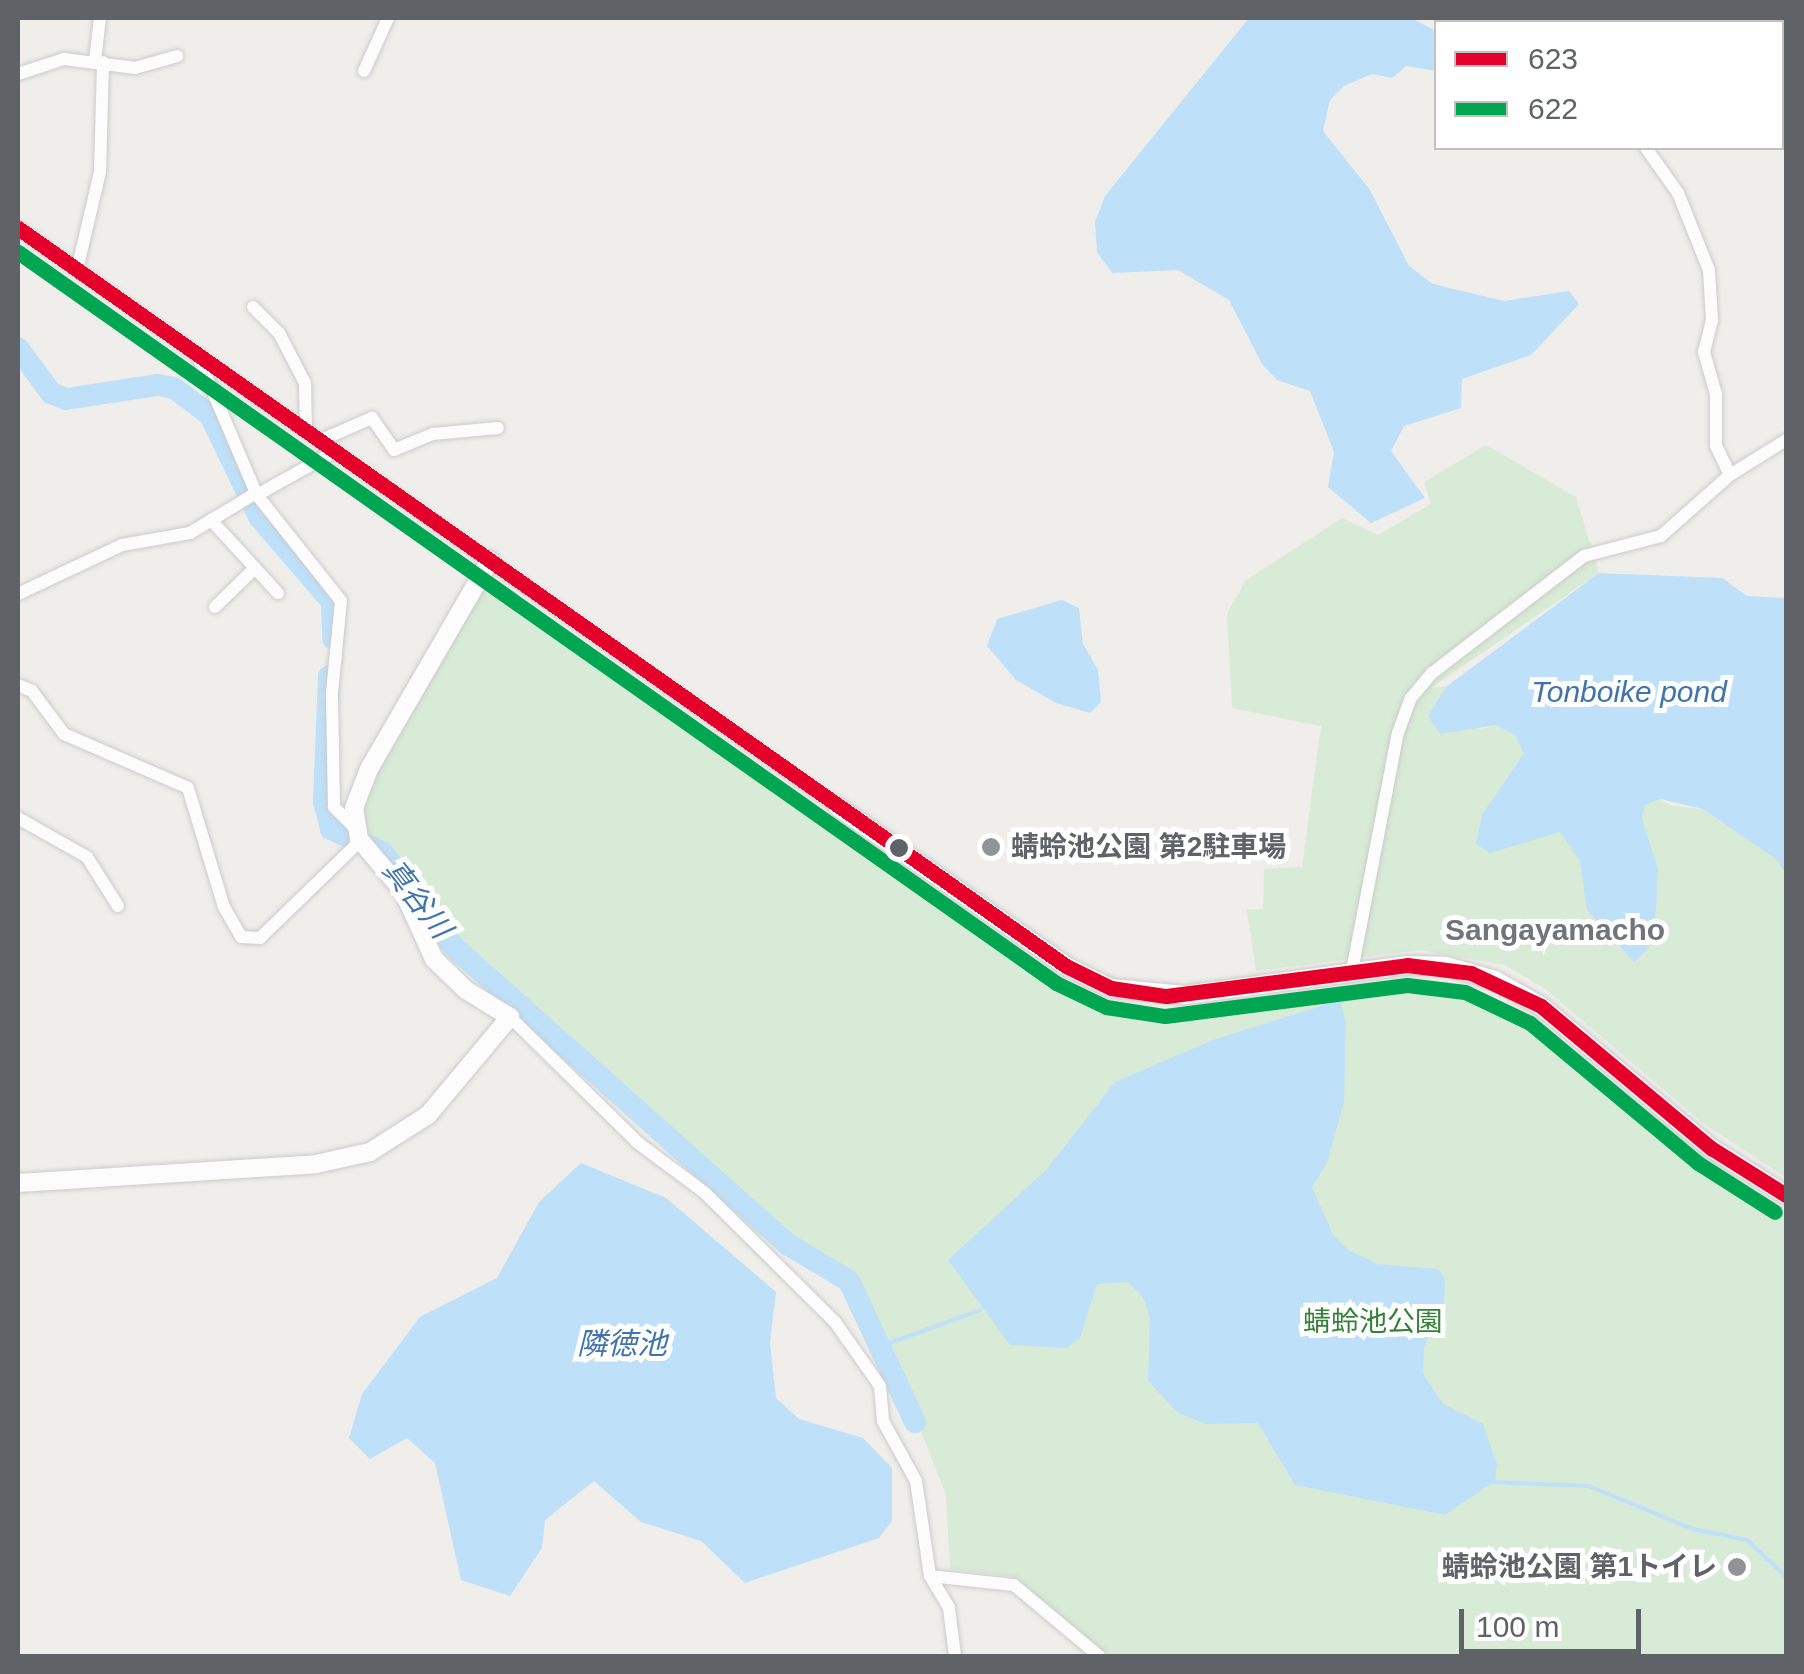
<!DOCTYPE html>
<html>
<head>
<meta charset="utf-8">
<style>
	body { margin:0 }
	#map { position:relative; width:1804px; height:1674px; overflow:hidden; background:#efeeea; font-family:Arial,"Noto Sans JP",sans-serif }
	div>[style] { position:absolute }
	.green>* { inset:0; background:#d8ebd6 }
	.water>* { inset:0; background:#bfe0f9 }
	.stream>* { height:4px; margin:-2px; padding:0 2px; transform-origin:2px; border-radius:2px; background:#bfe0f9 }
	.river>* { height:22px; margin:-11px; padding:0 11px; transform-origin:11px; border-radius:11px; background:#bfe0f9 }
	.roads { filter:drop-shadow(0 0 2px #cbcccc) drop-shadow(0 0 2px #cbcccc) }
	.minor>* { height:12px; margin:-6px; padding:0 6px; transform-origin:6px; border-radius:6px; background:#fdfcfc }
	.tertiary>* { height:18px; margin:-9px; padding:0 9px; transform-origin:9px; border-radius:9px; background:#fdfcfc }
	.secondary>* { height:18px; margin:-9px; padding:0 9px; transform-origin:9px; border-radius:9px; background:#fdfcfc }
	.bus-1>* { height:15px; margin:-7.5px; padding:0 7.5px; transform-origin:7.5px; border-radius:7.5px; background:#e4002b }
	.bus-2>* { height:15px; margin:-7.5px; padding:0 7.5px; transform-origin:7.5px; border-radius:7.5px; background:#00a651 }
	.dots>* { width:28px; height:28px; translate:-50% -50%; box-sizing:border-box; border:5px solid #fff; border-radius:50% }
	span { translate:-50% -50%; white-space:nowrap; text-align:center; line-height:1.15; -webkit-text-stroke:10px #fff; paint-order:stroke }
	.poi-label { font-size:28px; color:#5f6368; font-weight:700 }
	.left { translate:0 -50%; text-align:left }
	.right { translate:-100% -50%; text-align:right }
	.park-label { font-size:28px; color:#348238 }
	.water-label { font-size:30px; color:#4174aa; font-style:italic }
	.neighbourhood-label { font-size:30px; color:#70757a; font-weight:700 }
	.frame { position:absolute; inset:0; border:20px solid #5f6368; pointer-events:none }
	.legend { position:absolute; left:1434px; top:20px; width:350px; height:130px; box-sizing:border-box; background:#fff; border:2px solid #bfc1c3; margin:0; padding:12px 18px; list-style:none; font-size:30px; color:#5f6368 }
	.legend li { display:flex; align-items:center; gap:20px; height:50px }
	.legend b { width:50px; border:2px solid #bfc1c3 }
	.scale { position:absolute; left:1459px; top:1609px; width:182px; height:45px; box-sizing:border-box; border:5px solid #5f6368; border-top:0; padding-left:12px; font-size:30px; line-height:35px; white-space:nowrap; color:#5f6368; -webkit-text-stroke:8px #fff; paint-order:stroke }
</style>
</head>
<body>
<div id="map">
	<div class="green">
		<i style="clip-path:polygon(1486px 445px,1576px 497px,1599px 573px,1431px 688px,1447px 686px,1481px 729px,1496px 725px,1673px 806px,1703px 809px,1777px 859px,1786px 874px,1786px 1178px,1703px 1123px,1544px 988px,1504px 965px,1419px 950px,1256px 971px,1247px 910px,1263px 909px,1264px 869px,1302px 867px,1321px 726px,1232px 708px,1227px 614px,1245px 581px,1342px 518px,1378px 535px,1431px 504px,1424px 482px)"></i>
		<i style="clip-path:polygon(490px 578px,1063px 984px,1099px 1001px,1171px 1012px,1407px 980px,1444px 981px,1484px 993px,1518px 1011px,1786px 1215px,1786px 1656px,1110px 1656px,1066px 1629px,1014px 1577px,950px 1569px,946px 1495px,868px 1296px,852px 1277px,791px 1241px,456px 943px,394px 857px,367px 839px,364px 794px,482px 580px)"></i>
	</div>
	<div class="water">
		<i style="clip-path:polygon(1249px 18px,1411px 18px,1436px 31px,1436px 71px,1406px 66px,1392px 78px,1372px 74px,1344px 86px,1330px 100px,1323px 131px,1370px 190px,1409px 266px,1433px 284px,1504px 301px,1569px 291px,1579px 304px,1531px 355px,1462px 379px,1461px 408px,1404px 426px,1391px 451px,1425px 498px,1371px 523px,1328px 487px,1334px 452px,1310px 391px,1277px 380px,1262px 364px,1229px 300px,1178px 270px,1112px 273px,1097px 252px,1095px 222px,1105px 196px)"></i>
		<i style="clip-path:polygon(1599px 573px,1722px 578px,1747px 596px,1786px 598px,1786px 874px,1776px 859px,1703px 809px,1660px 799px,1645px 805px,1642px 819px,1658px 869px,1656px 909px,1648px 949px,1634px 962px,1587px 910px,1580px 861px,1560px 832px,1490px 853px,1476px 844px,1482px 815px,1524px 753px,1515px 735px,1496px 725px,1440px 734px,1428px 716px,1447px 686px)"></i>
		<i style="clip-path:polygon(1062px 600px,1079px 608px,1083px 644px,1098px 670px,1101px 702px,1090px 713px,1056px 703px,1016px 680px,987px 646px,997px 619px)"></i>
		<i style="clip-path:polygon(1340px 1000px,1346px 1023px,1344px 1102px,1327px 1163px,1312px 1187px,1333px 1235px,1348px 1250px,1378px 1264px,1438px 1269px,1445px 1278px,1444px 1305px,1424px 1347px,1423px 1373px,1443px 1404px,1483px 1424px,1497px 1464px,1495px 1481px,1445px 1515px,1295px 1485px,1258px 1423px,1206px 1424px,1178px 1413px,1148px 1381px,1150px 1318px,1143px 1297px,1128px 1282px,1097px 1284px,1080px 1338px,1067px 1348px,1010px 1345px,948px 1260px,1046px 1170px,1115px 1082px,1213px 1040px)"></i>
		<i style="clip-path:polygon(581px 1163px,666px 1198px,776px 1292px,770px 1342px,776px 1398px,799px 1419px,863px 1438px,892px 1468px,892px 1521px,879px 1538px,745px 1583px,701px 1541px,641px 1522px,594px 1481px,545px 1520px,542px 1548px,510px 1596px,461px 1580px,435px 1463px,407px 1438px,370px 1459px,349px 1438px,362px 1394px,420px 1317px,497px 1278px,539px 1202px)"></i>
	</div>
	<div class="stream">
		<i style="left:884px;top:1345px;width:102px;rotate:-20deg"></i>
		<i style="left:1490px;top:1482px;width:99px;rotate:2.3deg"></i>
		<i style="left:1589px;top:1486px;width:113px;rotate:22.5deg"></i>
		<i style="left:1693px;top:1529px;width:55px;rotate:11.5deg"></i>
		<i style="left:1747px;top:1540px;width:54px;rotate:43.5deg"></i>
	</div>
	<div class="river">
		<i style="left:18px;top:348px;width:56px;rotate:53.7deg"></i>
		<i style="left:51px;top:393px;width:16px;rotate:22deg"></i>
		<i style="left:66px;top:399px;width:93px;rotate:-8.7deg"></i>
		<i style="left:158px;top:385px;width:16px;rotate:11deg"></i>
		<i style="left:174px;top:388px;width:45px;rotate:36.9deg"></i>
		<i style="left:210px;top:415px;width:113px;rotate:64.3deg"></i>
		<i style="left:259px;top:517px;width:112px;rotate:49.3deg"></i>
		<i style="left:332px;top:602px;width:37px;rotate:88deg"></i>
		<i style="left:329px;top:676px;width:126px;rotate:92.3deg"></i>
		<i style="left:324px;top:802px;width:28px;rotate:75deg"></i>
		<i style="left:331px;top:829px;width:56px;rotate:24.3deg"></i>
		<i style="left:382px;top:852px;width:119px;rotate:52.8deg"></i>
		<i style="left:454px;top:947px;width:448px;rotate:41.7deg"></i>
		<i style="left:789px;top:1245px;width:70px;rotate:31deg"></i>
		<i style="left:849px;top:1281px;width:156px;rotate:64.9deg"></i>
	</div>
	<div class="roads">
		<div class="minor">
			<i style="left:1688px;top:22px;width:4px;rotate:-63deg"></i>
			<i style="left:95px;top:61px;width:43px;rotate:-83.4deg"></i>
			<i style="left:364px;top:71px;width:58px;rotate:-65.6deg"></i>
			<i style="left:18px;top:74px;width:48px;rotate:-18.1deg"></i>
			<i style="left:64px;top:59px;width:72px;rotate:7.2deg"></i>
			<i style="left:135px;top:68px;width:44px;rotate:-15.9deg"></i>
			<i style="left:1646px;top:148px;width:55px;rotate:54.6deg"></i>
			<i style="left:1678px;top:193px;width:83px;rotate:68.1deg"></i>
			<i style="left:1709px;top:270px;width:50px;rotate:86.6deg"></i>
			<i style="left:1712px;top:320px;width:33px;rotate:104deg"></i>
			<i style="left:1704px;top:352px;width:44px;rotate:74.1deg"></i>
			<i style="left:1716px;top:394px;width:52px;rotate:90deg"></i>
			<i style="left:1716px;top:446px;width:32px;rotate:64deg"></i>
			<i style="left:18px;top:228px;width:1004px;rotate:35.23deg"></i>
			<i style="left:77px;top:270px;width:101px;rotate:-76.8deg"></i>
			<i style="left:100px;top:172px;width:110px;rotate:-88.4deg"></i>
			<i style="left:253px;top:307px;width:37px;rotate:45deg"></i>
			<i style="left:279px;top:333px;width:56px;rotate:62.5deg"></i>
			<i style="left:305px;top:383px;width:48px;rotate:88.8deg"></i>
			<i style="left:198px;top:357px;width:150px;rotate:66.9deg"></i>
			<i style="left:257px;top:495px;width:135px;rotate:51.6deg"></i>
			<i style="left:341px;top:601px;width:92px;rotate:95.6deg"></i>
			<i style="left:332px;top:693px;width:114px;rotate:89deg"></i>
			<i style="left:334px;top:807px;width:31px;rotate:45deg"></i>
			<i style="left:319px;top:441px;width:58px;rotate:-23.5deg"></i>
			<i style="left:372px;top:418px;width:39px;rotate:55deg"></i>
			<i style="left:394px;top:450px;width:42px;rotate:-22.3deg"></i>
			<i style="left:433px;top:434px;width:65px;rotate:-5.3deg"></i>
			<i style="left:257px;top:495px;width:88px;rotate:-29.2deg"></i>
			<i style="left:211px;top:520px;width:99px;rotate:47.5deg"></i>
			<i style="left:18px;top:594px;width:115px;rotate:-25.2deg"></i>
			<i style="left:122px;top:545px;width:69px;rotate:-10deg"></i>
			<i style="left:190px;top:533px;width:77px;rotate:-31.2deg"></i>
			<i style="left:215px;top:607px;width:56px;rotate:-44.3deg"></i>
			<i style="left:18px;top:685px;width:15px;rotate:23deg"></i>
			<i style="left:32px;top:691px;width:54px;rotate:53.3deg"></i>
			<i style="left:64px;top:734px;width:135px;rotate:23.5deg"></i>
			<i style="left:188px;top:788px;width:124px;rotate:73.2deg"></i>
			<i style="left:224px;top:907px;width:34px;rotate:60deg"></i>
			<i style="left:241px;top:937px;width:19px;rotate:3deg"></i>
			<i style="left:260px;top:938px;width:139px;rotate:-44.1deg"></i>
			<i style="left:18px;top:818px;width:79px;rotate:29.5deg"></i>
			<i style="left:87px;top:857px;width:58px;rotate:57.7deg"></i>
			<i style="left:1352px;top:971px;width:242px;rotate:-79.1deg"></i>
			<i style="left:1398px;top:733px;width:37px;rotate:-70deg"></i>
			<i style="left:1411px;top:698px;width:33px;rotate:-50deg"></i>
			<i style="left:1432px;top:673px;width:192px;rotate:-37.6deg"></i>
			<i style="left:1584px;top:556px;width:80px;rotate:-14.6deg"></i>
			<i style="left:1661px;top:536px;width:92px;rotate:-41.5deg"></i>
			<i style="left:1730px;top:475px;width:66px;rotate:-32deg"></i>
			<i style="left:510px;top:1017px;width:180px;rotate:44.5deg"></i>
			<i style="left:638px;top:1143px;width:82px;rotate:36.6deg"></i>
			<i style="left:704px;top:1192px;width:185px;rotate:44.8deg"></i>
			<i style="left:835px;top:1322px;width:78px;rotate:54.9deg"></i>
			<i style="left:880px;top:1386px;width:35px;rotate:85deg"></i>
			<i style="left:883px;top:1421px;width:68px;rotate:61.2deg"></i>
			<i style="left:916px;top:1481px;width:96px;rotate:81.6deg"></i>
			<i style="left:930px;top:1576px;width:84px;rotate:6.1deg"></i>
			<i style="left:1014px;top:1585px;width:111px;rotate:39.9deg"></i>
			<i style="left:930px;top:1576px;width:37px;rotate:59deg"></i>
			<i style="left:949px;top:1608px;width:48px;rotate:82.9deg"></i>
		</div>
		<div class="tertiary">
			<i style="left:838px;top:807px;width:278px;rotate:34.9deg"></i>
			<i style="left:1066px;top:966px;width:50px;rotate:26.1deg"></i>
			<i style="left:1111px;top:988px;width:74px;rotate:5.4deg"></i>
			<i style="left:1185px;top:995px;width:224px;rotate:-7.7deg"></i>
			<i style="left:1407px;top:965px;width:39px;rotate:1deg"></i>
			<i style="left:1446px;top:966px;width:51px;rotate:15.9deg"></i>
			<i style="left:1495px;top:980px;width:53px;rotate:29.5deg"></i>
			<i style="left:1541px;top:1006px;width:222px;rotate:39.9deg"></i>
			<i style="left:1711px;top:1148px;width:89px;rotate:32.1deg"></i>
			<i style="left:18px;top:1183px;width:299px;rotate:-3.6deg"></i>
			<i style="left:316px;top:1164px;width:55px;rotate:-12.5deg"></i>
			<i style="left:370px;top:1152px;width:69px;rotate:-32.5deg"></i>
			<i style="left:428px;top:1115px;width:128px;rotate:-50.1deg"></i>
			<i style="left:510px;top:1017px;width:52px;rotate:-148.5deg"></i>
			<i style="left:466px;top:990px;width:45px;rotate:-135.9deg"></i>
			<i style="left:434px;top:959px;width:75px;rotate:-114.5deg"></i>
			<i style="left:403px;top:891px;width:68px;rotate:-130.2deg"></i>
			<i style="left:359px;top:839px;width:31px;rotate:-99deg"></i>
			<i style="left:354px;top:808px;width:42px;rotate:-69deg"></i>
			<i style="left:369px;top:769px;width:241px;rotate:-59.9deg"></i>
		</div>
		<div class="secondary">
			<i style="left:1743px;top:18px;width:7px;rotate:34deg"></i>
			<i style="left:1782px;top:48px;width:6px;rotate:45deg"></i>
		</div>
	</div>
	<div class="bus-1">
		<i style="left:18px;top:228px;width:1282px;rotate:35.15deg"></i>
		<i style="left:1066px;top:966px;width:50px;rotate:26.1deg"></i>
		<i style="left:1111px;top:988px;width:56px;rotate:8.3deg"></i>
		<i style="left:1166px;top:996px;width:243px;rotate:-7.3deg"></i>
		<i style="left:1407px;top:965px;width:64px;rotate:7.1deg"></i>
		<i style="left:1471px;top:973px;width:77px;rotate:25.2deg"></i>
		<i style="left:1541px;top:1006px;width:222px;rotate:39.9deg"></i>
		<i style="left:1711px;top:1148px;width:89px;rotate:32.1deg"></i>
	</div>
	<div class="bus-2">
		<i style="left:18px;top:252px;width:1270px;rotate:35.15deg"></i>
		<i style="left:1056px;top:983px;width:55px;rotate:25.6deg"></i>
		<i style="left:1106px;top:1007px;width:60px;rotate:8.7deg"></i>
		<i style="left:1165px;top:1016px;width:244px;rotate:-7.3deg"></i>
		<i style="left:1407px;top:985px;width:58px;rotate:6.9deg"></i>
		<i style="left:1465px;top:992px;width:72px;rotate:25.5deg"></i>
		<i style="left:1530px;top:1023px;width:219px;rotate:39.8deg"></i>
		<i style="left:1698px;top:1163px;width:91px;rotate:32.5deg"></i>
	</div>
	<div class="dots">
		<i style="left:991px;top:847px;background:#919496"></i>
		<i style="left:899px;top:848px;background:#5f6368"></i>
		<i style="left:1737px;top:1567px;background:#919496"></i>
	</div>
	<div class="poi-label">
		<span class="left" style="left:1011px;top:847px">蜻蛉池公園 第2駐車場</span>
		<span class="right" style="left:1717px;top:1567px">蜻蛉池公園 第1トイレ</span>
	</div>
	<div class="park-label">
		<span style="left:1373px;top:1322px">蜻蛉池公園</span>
	</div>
	<div class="water-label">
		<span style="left:1629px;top:692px">Tonboike pond</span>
		<span style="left:417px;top:899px;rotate:52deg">真谷川</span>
		<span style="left:622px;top:1344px">隣徳池</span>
	</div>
	<div class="neighbourhood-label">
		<span style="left:1555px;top:930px">Sangayamacho</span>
	</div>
	<div class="frame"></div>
	<ul class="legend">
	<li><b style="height:12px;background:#e4002b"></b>623</li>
	<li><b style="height:12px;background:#00a651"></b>622</li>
	</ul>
	<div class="scale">100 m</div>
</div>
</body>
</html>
